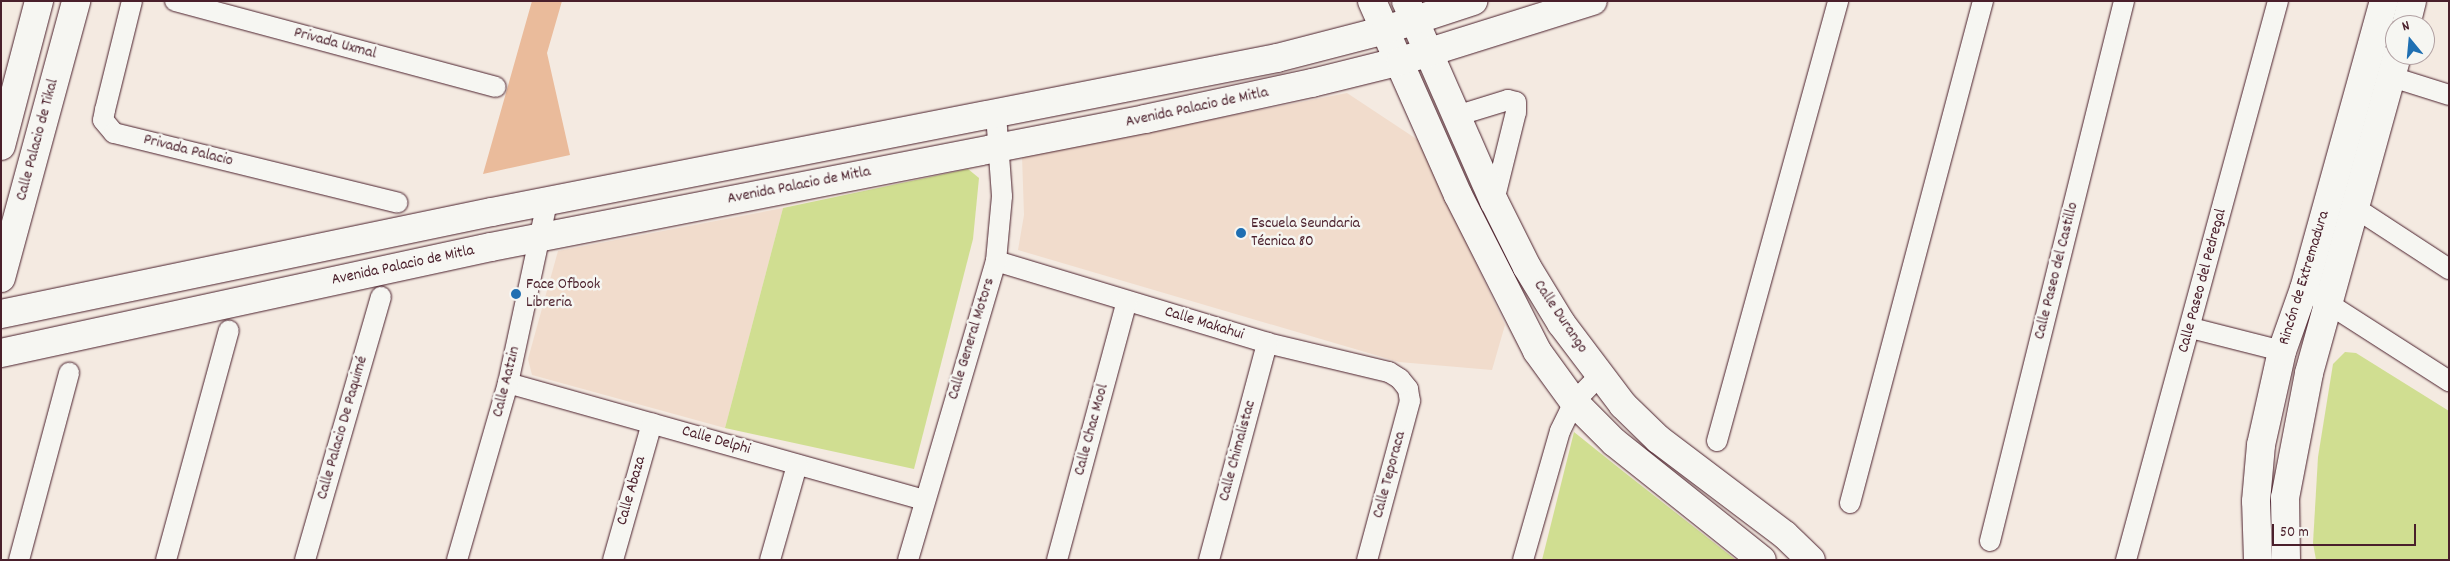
<!DOCTYPE html>
<html>
<head>
<meta charset="utf-8">
<style>
	body { margin:0 }
	#map { position:relative; width:2450px; height:561px; overflow:hidden; background:#f4eae1; font-family:Dekko,sans-serif }
	div>[style] { position:absolute }
	.built>* { inset:0; background:#f1dccc }
	.green>* { inset:0; background:#d0de91 }
	.building>* { inset:0; background:#eabb9b }
	.roads { filter:drop-shadow(0 0 1px #4a1f2b) drop-shadow(0 0 1px #4a1f2b) }
	.street>* { height:20px; margin:-10px; padding:0 10px; transform-origin:10px; border-radius:10px; background:#f6f6f2 }
	.secondary>* { height:28px; margin:-14px; padding:0 14px; transform-origin:14px; border-radius:14px; background:#f6f6f2 }
	.dots>* { width:14px; height:14px; translate:-50% -50%; box-sizing:border-box; border:2px solid #f6f6f2; border-radius:50% }
	span { translate:-50% -50%; white-space:nowrap; text-align:center; line-height:1.15; -webkit-text-stroke:5px #f6f6f2; paint-order:stroke }
	.street-label { font-size:16px; color:#4a1f2b }
	.poi-label { font-size:16px; color:#4a1f2b }
	.left { translate:0 -50%; text-align:left }
	.frame { position:absolute; inset:0; border:2px solid #4a1f2b; pointer-events:none }
	.north { position:absolute; left:2385px; top:15px; width:50px; height:50px; box-sizing:border-box; background:#f6f6f2; border:1px solid #b1a0a2; border-radius:50%; rotate:343deg; font-size:14px; font-weight:700; line-height:20px; text-align:center; color:#4a1f2b }
	.north::after { content:''; display:block; margin:auto; width:18px; height:22px; background:#1f6fb2; clip-path:polygon(50% 0,100% 100%,50% 72%,0 100%) }
	.scale { position:absolute; left:2272px; top:524px; width:144px; height:22px; box-sizing:border-box; border:2px solid #4a1f2b; border-top:0; padding-left:6px; font-size:15px; line-height:18px; white-space:nowrap; color:#4a1f2b; -webkit-text-stroke:4px #f6f6f2; paint-order:stroke }
</style>
</head>
<body>
<div id="map">
	<div class="built">
		<i style="clip-path:polygon(1347px 93px,1418px 140px,1505px 325px,1492px 370px,1399px 362px,1018px 250px,1024px 215px,1022px 156px)"></i>
		<i style="clip-path:polygon(783px 208px,725px 428px,532px 375px,528px 359px,558px 251px)"></i>
	</div>
	<div class="green">
		<i style="clip-path:polygon(968px 169px,979px 178px,973px 239px,914px 469px,725px 428px,783px 208px)"></i>
		<i style="clip-path:polygon(2345px 352px,2356px 353px,2449px 411px,2449px 560px,2316px 560px,2313px 543px,2318px 457px,2333px 364px)"></i>
		<i style="clip-path:polygon(1574px 432px,1624px 472px,1736px 560px,1542px 560px)"></i>
	</div>
	<div class="building">
		<i style="clip-path:polygon(532px 1px,562px 1px,547px 53px,570px 155px,483px 174px)"></i>
	</div>
	<div class="roads">
		<div class="street">
			<i style="left:132px;top:1px;width:112px;rotate:103.9deg"></i>
			<i style="left:105px;top:110px;width:10px;rotate:101deg"></i>
			<i style="left:103px;top:120px;width:17px;rotate:50deg"></i>
			<i style="left:114px;top:133px;width:292px;rotate:13.8deg"></i>
			<i style="left:175px;top:1px;width:332px;rotate:15deg"></i>
			<i style="left:2392px;top:77px;width:60px;rotate:17.5deg"></i>
			<i style="left:1456px;top:116px;width:54px;rotate:-17.1deg"></i>
			<i style="left:1508px;top:100px;width:8px;rotate:14deg"></i>
			<i style="left:1516px;top:102px;width:10px;rotate:90deg"></i>
			<i style="left:1516px;top:112px;width:92px;rotate:103.9deg"></i>
			<i style="left:2357px;top:209px;width:110px;rotate:33.1deg"></i>
			<i style="left:996px;top:261px;width:283px;rotate:16.8deg"></i>
			<i style="left:1267px;top:343px;width:125px;rotate:13.4deg"></i>
			<i style="left:1389px;top:372px;width:13px;rotate:32deg"></i>
			<i style="left:1400px;top:379px;width:13px;rotate:51deg"></i>
			<i style="left:1408px;top:389px;width:12px;rotate:81deg"></i>
			<i style="left:1410px;top:401px;width:165px;rotate:105.1deg"></i>
			<i style="left:2318px;top:297px;width:156px;rotate:32.7deg"></i>
			<i style="left:2191px;top:328px;width:94px;rotate:14.2deg"></i>
			<i style="left:508px;top:383px;width:432px;rotate:15.7deg"></i>
			<i style="left:1717px;top:441px;width:456px;rotate:-74.6deg"></i>
			<i style="left:1850px;top:503px;width:519px;rotate:-75.16deg"></i>
			<i style="left:1990px;top:541px;width:556px;rotate:-76.06deg"></i>
			<i style="left:19px;top:560px;width:194px;rotate:-75deg"></i>
			<i style="left:166px;top:560px;width:238px;rotate:-74.7deg"></i>
			<i style="left:305px;top:560px;width:274px;rotate:-73.9deg"></i>
			<i style="left:457px;top:560px;width:184px;rotate:-73.9deg"></i>
			<i style="left:508px;top:383px;width:185px;rotate:-77.8deg"></i>
			<i style="left:613px;top:560px;width:142px;rotate:-74.1deg"></i>
			<i style="left:770px;top:560px;width:99px;rotate:-74.1deg"></i>
			<i style="left:908px;top:560px;width:312px;rotate:-73.6deg"></i>
			<i style="left:996px;top:261px;width:65px;rotate:-84.7deg"></i>
			<i style="left:1002px;top:196px;width:82px;rotate:-94.2deg"></i>
			<i style="left:1057px;top:560px;width:268px;rotate:-74.9deg"></i>
			<i style="left:1209px;top:560px;width:225px;rotate:-75deg"></i>
			<i style="left:1523px;top:560px;width:134px;rotate:-74deg"></i>
			<i style="left:1560px;top:431px;width:32px;rotate:-64deg"></i>
			<i style="left:1574px;top:402px;width:37px;rotate:-46deg"></i>
			<i style="left:2126px;top:560px;width:579px;rotate:-74.79deg"></i>
		</div>
		<div class="secondary">
			<i style="left:1372px;top:1px;width:212px;rotate:66.1deg"></i>
			<i style="left:1458px;top:195px;width:175px;rotate:63.1deg"></i>
			<i style="left:1537px;top:351px;width:63px;rotate:54deg"></i>
			<i style="left:1574px;top:402px;width:57px;rotate:45deg"></i>
			<i style="left:1614px;top:442px;width:189px;rotate:38.6deg"></i>
			<i style="left:1406px;top:1px;width:219px;rotate:66.3deg"></i>
			<i style="left:1494px;top:201px;width:74px;rotate:63.4deg"></i>
			<i style="left:1527px;top:267px;width:66px;rotate:58.7deg"></i>
			<i style="left:1561px;top:323px;width:103px;rotate:52.9deg"></i>
			<i style="left:1623px;top:405px;width:49px;rotate:44.2deg"></i>
			<i style="left:1658px;top:439px;width:159px;rotate:37.1deg"></i>
			<i style="left:1785px;top:535px;width:36px;rotate:44deg"></i>
			<i style="left:2406px;top:25px;width:25px;rotate:-76deg"></i>
			<i style="left:1px;top:146px;width:150px;rotate:-75.3deg"></i>
			<i style="left:1px;top:278px;width:287px;rotate:-74.8deg"></i>
			<i style="left:1px;top:314px;width:501px;rotate:-11.74deg"></i>
			<i style="left:492px;top:212px;width:800px;rotate:-11.1deg"></i>
			<i style="left:1277px;top:58px;width:112px;rotate:-14.5deg"></i>
			<i style="left:1385px;top:30px;width:93px;rotate:-18.2deg"></i>
			<i style="left:1px;top:353px;width:501px;rotate:-12.21deg"></i>
			<i style="left:491px;top:247px;width:666px;rotate:-11.07deg"></i>
			<i style="left:1145px;top:119px;width:171px;rotate:-12.2deg"></i>
			<i style="left:1312px;top:83px;width:92px;rotate:-13.9deg"></i>
			<i style="left:1401px;top:61px;width:201px;rotate:-17.4deg"></i>
			<i style="left:2258px;top:560px;width:59px;rotate:-91.9deg"></i>
			<i style="left:2256px;top:501px;width:56px;rotate:-84.9deg"></i>
			<i style="left:2261px;top:445px;width:96px;rotate:-77.4deg"></i>
			<i style="left:2282px;top:351px;width:66px;rotate:-70.5deg"></i>
			<i style="left:2304px;top:289px;width:299px;rotate:-74.5deg"></i>
			<i style="left:2286px;top:560px;width:62px;rotate:-90.9deg"></i>
			<i style="left:2285px;top:498px;width:127px;rotate:-79.1deg"></i>
			<i style="left:2309px;top:373px;width:330px;rotate:-74.5deg"></i>
		</div>
	</div>
	<div class="dots">
		<i style="left:1241px;top:233px;background:#1f6fb2"></i>
		<i style="left:516px;top:294px;background:#1f6fb2"></i>
	</div>
	<div class="street-label">
		<span style="left:335px;top:44px;rotate:15deg">Privada Uxmal</span>
		<span style="left:1197px;top:108px;rotate:-12deg">Avenida Palacio de Mitla</span>
		<span style="left:38px;top:140px;rotate:-75deg">Calle Palacio de Tikal</span>
		<span style="left:188px;top:151px;rotate:14deg">Privada Palacio</span>
		<span style="left:799px;top:186px;rotate:-11deg">Avenida Palacio de Mitla</span>
		<span style="left:403px;top:266px;rotate:-12deg">Avenida Palacio de Mitla</span>
		<span style="left:2057px;top:271px;rotate:-76deg">Calle Paseo del Castillo</span>
		<span style="left:2305px;top:278px;rotate:-73deg">Rincón de Extremadura</span>
		<span style="left:2203px;top:281px;rotate:-75deg">Calle Paseo del Pedregal</span>
		<span style="left:1560px;top:317px;rotate:56deg">Calle Durango</span>
		<span style="left:1204px;top:324px;rotate:17deg">Calle Makahui</span>
		<span style="left:972px;top:339px;rotate:-73deg">Calle General Motors</span>
		<span style="left:507px;top:382px;rotate:-76deg">Calle Aatzin</span>
		<span style="left:343px;top:428px;rotate:-74deg">Calle Palacio De Paquimé</span>
		<span style="left:1092px;top:430px;rotate:-75deg">Calle Chac Mool</span>
		<span style="left:716px;top:441px;rotate:16deg">Calle Delphi</span>
		<span style="left:1238px;top:451px;rotate:-75deg">Calle Chimalistac</span>
		<span style="left:1390px;top:475px;rotate:-75deg">Calle Teporaca</span>
		<span style="left:632px;top:491px;rotate:-74deg">Calle Abaza</span>
	</div>
	<div class="poi-label">
		<span class="left" style="left:1251px;top:233px">Escuela Seundaria<br>Técnica 80</span>
		<span class="left" style="left:526px;top:294px">Face Ofbook<br>Libreria</span>
	</div>
	<div class="frame"></div>
	<div class="north">N</div>
	<div class="scale">50 m</div>
</div>
</body>
</html>
